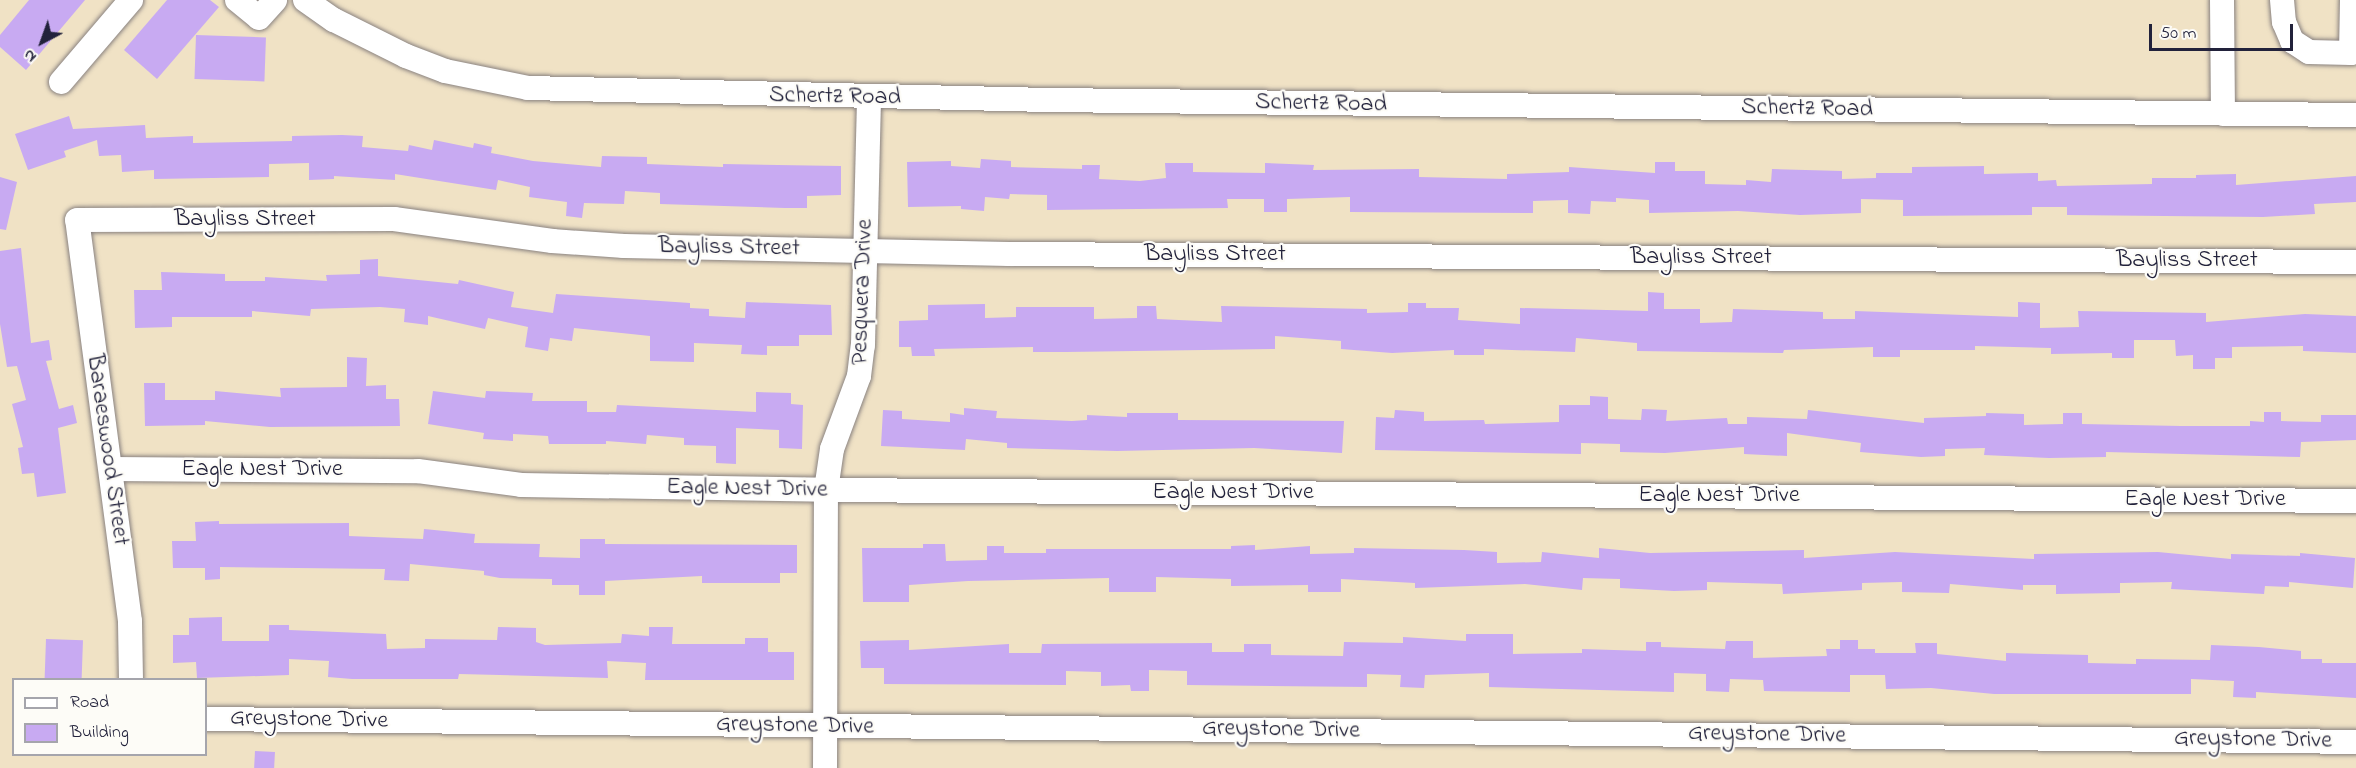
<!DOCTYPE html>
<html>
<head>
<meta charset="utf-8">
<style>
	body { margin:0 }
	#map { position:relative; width:2356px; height:768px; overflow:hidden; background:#f0e2c5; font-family:"Indie Flower",sans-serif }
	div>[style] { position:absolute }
	.building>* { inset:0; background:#c8aaf2; transform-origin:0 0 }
	.roads { filter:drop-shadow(0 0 2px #898280) drop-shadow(0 0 2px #898280) }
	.minor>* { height:24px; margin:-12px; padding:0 12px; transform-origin:12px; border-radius:12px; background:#fff }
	span { translate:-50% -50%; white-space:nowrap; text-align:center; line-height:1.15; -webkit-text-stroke:4.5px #fdfcf7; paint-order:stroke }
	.street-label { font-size:24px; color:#22223b }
	.legend { position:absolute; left:12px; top:678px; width:195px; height:78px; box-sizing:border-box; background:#fdfcf7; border:2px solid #a5a5ac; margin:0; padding:8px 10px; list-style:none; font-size:18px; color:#22223b }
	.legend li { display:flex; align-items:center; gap:12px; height:30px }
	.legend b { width:30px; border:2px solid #a5a5ac }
	.north { position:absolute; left:12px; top:12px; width:60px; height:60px; -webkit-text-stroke:4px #fdfcf7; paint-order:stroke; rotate:221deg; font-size:16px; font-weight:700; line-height:24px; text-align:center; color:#22223b }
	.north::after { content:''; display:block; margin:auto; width:21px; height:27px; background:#22223b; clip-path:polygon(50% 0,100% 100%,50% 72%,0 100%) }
	.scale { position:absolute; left:2149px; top:24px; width:144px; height:27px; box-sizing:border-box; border:3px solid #22223b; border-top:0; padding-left:8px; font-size:18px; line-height:21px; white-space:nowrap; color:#22223b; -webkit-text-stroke:4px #fdfcf7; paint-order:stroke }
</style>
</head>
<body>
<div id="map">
	<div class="building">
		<i style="clip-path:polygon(29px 0,85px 0,26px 70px,0 47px,0 35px)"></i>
		<i style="clip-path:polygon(167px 0,210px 0,219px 7px,157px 79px,124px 50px)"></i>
		<i style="left:196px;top:35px;width:70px;height:44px;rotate:2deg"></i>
		<i style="clip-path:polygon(69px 116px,73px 129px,145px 125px,146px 138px,193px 136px,193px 143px,292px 141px,292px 136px,342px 135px,363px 136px,362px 147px,408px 151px,409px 145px,432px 150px,434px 140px,473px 148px,474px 143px,492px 147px,491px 153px,533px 161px,601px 167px,602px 156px,647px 157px,647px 164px,723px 167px,723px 164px,841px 166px,841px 195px,807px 196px,807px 208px,785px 208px,660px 204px,660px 193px,625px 191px,624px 204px,584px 203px,582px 218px,566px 216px,567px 202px,529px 197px,530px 187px,498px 180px,496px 190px,395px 174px,395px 180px,334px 176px,334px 179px,309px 180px,309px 163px,269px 164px,269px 177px,154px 179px,154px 170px,122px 172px,121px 155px,99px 156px,97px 140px,64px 151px,66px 157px,28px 170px,15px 134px)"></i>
		<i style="clip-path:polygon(981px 159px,1011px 161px,1011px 167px,1082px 169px,1082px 165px,1100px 165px,1099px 179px,1140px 181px,1166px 178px,1165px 163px,1193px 163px,1193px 172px,1265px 173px,1265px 163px,1314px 165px,1313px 170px,1419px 169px,1419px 177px,1507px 179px,1507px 174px,1569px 172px,1569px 167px,1655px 173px,1655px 162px,1675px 162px,1675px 171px,1705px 171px,1705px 184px,1746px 185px,1746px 180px,1771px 182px,1772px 169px,1842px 171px,1842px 179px,1876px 178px,1876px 173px,1912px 173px,1912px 167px,1984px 166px,1984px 174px,2038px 173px,2038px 181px,2056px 180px,2057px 186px,2152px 184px,2152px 178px,2196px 178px,2196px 175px,2236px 174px,2236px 185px,2356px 176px,2356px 202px,2314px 204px,2315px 214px,2263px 217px,2067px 215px,2067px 207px,2032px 207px,2032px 215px,1903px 216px,1903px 200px,1861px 199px,1861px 213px,1800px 215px,1738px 211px,1649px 213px,1649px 200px,1616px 198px,1616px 202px,1591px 201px,1590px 214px,1568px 213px,1568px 200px,1533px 201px,1533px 213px,1350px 212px,1350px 197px,1287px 199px,1287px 212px,1264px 212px,1264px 199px,1227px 199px,1228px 208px,1047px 210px,1047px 195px,1010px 194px,1009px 199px,985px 197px,984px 211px,961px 209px,961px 206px,908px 207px,907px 162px,951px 161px,951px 166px,980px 168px)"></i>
		<i style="clip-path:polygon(0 177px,17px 182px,6px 230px,0 229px)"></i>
		<i style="clip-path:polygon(21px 248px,31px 343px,49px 340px,52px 360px,46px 361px,59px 409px,73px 405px,77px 423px,58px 428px,66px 493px,37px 497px,34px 473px,22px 474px,18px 448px,23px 447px,12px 404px,26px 400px,17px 366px,7px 367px,0 324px,0 251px)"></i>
		<i style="clip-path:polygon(378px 259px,378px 276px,458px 284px,459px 280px,514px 292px,511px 307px,553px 313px,556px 294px,690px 303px,690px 308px,709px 309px,709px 316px,745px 318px,746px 302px,831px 305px,832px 335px,799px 335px,799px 346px,767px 346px,767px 355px,741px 354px,742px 345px,694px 343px,694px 362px,650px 361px,650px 336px,574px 328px,572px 341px,550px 338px,548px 351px,525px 347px,528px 327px,488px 318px,485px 329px,428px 316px,428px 325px,404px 322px,405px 309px,380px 307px,311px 309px,310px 316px,252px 311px,252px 317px,172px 317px,172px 327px,135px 328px,134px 290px,162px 290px,161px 272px,225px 274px,225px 281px,265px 281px,265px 277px,327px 281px,326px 275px,360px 274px,360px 260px)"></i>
		<i style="clip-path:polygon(1648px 292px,1664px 293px,1664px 309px,1700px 309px,1700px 323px,1732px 322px,1733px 309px,1823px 312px,1823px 319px,1855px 319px,1855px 311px,2018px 317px,2018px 302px,2040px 303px,2040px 328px,2079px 327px,2078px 311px,2206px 313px,2206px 322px,2305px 314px,2356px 316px,2356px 353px,2303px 351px,2303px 346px,2232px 347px,2232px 358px,2215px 358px,2215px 369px,2193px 369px,2193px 355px,2176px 356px,2175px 340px,2134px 340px,2134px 358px,2112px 358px,2112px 353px,2051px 354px,2051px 348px,1975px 346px,1975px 350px,1900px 350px,1900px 357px,1873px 357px,1873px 347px,1784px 350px,1783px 353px,1637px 351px,1637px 343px,1576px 338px,1575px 352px,1484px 349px,1484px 355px,1454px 355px,1454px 350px,1392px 353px,1341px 349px,1341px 341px,1275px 336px,1275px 349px,1066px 352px,1033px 352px,1033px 347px,934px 349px,935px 356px,912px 356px,911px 347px,899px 347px,899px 321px,928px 320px,928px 305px,985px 304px,985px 318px,1016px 317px,1016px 307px,1094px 307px,1094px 319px,1137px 318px,1137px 306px,1156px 306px,1157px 319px,1222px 322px,1221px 306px,1367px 309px,1367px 313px,1408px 312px,1408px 303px,1426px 303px,1426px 308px,1459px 308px,1458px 320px,1520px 324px,1520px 308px,1648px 311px)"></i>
		<i style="clip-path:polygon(347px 357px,367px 358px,366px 386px,386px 385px,386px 399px,399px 399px,400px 426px,270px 427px,205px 421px,205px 425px,145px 426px,144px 383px,165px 383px,165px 400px,215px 400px,215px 391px,281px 397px,280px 388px,347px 387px)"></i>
		<i style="clip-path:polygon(433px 391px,485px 398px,486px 391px,533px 393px,532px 401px,587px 401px,587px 412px,616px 412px,617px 405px,756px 412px,756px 392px,791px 393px,791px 404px,803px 405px,802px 449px,779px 448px,779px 430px,736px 428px,736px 464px,716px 463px,716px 446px,684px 445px,684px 438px,647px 435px,646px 444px,606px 441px,606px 444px,549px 444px,548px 436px,513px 434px,513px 441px,483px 439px,484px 433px,428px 424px)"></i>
		<i style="clip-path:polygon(1590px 396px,1608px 397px,1608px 419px,1641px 420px,1642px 409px,1667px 410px,1666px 421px,1727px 418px,1728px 424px,1747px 424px,1747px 417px,1807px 419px,1808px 410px,1924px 423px,1924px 418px,1986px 416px,1986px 413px,2024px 414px,2024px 425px,2063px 424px,2063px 413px,2082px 413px,2082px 424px,2181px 426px,2250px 426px,2250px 421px,2264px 422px,2264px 412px,2281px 412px,2281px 421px,2321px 422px,2321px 415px,2356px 415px,2356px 440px,2301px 442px,2300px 457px,2106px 452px,2106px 457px,2049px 458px,1984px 455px,1985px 448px,1945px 449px,1945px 456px,1921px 457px,1860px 452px,1861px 443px,1787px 433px,1787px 456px,1744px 454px,1744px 447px,1665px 453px,1620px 452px,1620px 444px,1581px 443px,1581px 454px,1375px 450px,1376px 417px,1394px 418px,1395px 410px,1424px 412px,1424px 421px,1484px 420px,1485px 424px,1559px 422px,1559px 405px,1590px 405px)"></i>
		<i style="clip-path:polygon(964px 408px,997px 411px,996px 418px,1072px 421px,1087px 420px,1087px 415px,1127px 417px,1127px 413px,1178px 413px,1178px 420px,1344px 421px,1342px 453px,1254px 448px,1117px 451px,1007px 448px,1007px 443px,966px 439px,965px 450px,881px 446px,883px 410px,902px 411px,902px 419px,950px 422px,950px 413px,964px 415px)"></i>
		<i style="clip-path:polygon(219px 521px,219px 524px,349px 523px,349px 536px,423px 539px,424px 529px,475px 534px,474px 543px,540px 544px,539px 557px,580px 558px,580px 539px,605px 539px,605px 544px,797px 545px,797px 573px,780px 573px,780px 583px,702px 583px,702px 576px,605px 581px,605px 595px,579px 595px,579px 585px,552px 585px,552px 579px,500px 578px,484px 575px,484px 571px,410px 564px,409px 581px,384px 580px,385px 569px,220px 567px,220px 579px,205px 580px,205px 568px,173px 568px,172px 541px,196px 541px,195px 522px)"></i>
		<i style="clip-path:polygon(923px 544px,945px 544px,946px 561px,987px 560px,987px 546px,1004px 546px,1004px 553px,1046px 553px,1046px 549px,1231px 549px,1231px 546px,1255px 545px,1255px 550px,1310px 546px,1310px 554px,1354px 553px,1354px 548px,1464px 550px,1497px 552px,1497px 563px,1541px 562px,1542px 552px,1599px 558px,1599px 548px,1650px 553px,1804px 550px,1804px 558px,1895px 552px,2034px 559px,2034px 554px,2158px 552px,2231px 559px,2231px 554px,2300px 556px,2300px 553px,2355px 558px,2353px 588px,2289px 582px,2289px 587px,2265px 586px,2264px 594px,2171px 589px,2172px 582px,2120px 583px,2120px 593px,2056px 594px,2056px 585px,2023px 585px,2023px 590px,1950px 584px,1949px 593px,1902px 592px,1902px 582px,1862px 583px,1862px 590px,1783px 594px,1782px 584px,1707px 582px,1707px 590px,1674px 591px,1620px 588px,1620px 579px,1583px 578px,1582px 590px,1525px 584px,1415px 588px,1415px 583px,1341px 579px,1341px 592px,1308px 592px,1308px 585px,1231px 586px,1231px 579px,1156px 577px,1156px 592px,1109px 592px,1109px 578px,968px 581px,909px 585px,909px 602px,863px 602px,862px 548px,923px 548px)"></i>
		<i style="clip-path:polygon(222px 617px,222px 641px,269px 641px,269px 625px,289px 625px,289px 630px,386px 634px,387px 649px,425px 648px,425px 639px,497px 640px,498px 627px,536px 628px,536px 642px,545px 645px,621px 643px,622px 634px,649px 636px,649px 627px,673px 627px,672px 644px,745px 644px,745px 638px,768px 638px,768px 652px,794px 652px,794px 680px,645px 680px,646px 663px,607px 661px,608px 678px,459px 674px,458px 679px,352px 679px,328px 677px,329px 661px,289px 659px,289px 675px,197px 678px,196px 662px,173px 663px,173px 635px,189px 635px,189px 618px)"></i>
		<i style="clip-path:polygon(1466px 634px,1513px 634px,1513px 654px,1582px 653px,1582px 649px,1646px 651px,1646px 642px,1661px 642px,1661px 647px,1725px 649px,1726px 641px,1753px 641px,1753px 658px,1827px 656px,1826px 649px,1840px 649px,1840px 640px,1858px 640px,1858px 649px,1875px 649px,1875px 653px,1916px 653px,1915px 643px,1937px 643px,1937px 654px,2006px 661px,2006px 653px,2088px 655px,2088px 663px,2136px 664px,2136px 659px,2210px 660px,2211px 645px,2259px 647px,2301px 651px,2301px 659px,2322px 659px,2322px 663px,2356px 663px,2356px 698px,2256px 692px,2256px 698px,2233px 697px,2234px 681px,2191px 679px,2191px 694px,1994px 694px,1931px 688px,1886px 689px,1885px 675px,1850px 675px,1850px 692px,1764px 691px,1763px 680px,1730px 679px,1729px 692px,1706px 691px,1706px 674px,1674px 673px,1674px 692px,1489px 687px,1489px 673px,1425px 675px,1424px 688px,1400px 687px,1401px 675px,1367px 674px,1367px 687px,1187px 685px,1187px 671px,1149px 670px,1149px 691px,1131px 691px,1130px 685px,1101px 686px,1101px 672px,1066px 671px,1066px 685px,884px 684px,884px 668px,861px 668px,860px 641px,909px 640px,909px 650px,1009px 644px,1009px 653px,1041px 653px,1042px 644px,1212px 643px,1212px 652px,1244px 652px,1244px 644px,1271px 644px,1271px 655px,1343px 656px,1344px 642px,1403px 643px,1403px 637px,1466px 641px)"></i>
		<i style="left:46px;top:639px;width:37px;height:41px;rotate:2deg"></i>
		<i style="left:255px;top:751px;width:20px;height:17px;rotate:3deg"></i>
	</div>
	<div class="roads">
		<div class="minor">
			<i style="left:237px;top:0;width:28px;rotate:39deg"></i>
			<i style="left:259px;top:18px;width:24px;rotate:-48deg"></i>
			<i style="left:305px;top:0;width:35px;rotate:35deg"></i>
			<i style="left:334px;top:20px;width:80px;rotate:26.6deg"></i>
			<i style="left:406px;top:56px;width:42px;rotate:21deg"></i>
			<i style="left:445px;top:71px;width:85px;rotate:11.6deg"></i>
			<i style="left:528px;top:88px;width:521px;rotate:1.32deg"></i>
			<i style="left:1049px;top:100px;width:1307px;rotate:0.66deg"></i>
			<i style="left:2222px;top:0;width:114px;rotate:89.5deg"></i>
			<i style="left:2282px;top:0;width:22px;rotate:85deg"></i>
			<i style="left:2284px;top:22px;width:21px;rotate:67deg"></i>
			<i style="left:2292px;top:41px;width:20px;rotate:33deg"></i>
			<i style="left:2309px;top:52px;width:42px;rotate:1.4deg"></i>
			<i style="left:2351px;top:53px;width:53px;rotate:-88.9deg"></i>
			<i style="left:61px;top:82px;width:108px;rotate:-49.5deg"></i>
			<i style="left:111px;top:469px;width:307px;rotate:0.4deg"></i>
			<i style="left:418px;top:471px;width:104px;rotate:7.7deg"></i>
			<i style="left:521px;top:485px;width:305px;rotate:0.9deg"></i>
			<i style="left:826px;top:490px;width:1530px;rotate:0.41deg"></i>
			<i style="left:131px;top:680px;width:59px;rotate:-91deg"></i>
			<i style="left:130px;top:621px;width:404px;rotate:-97.5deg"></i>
			<i style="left:77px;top:220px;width:317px;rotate:-0.2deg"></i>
			<i style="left:394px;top:219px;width:160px;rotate:7.9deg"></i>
			<i style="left:552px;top:241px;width:72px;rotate:4deg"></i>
			<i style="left:624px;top:246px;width:385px;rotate:1.2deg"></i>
			<i style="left:1009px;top:254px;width:1347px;rotate:0.34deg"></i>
			<i style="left:206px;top:719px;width:2150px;rotate:0.61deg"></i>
			<i style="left:825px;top:768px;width:278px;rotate:-89.8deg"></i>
			<i style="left:826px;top:490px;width:41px;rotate:-81.7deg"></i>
			<i style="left:832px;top:449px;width:78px;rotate:-69.7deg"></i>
			<i style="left:859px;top:376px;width:31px;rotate:-83deg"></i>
			<i style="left:863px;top:345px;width:248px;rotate:-88.6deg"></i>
		</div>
	</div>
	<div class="street-label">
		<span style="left:835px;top:97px;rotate:1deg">Schertz Road</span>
		<span style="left:1321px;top:104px;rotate:1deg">Schertz Road</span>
		<span style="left:1807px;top:109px;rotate:1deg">Schertz Road</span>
		<span style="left:245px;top:220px">Bayliss Street</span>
		<span style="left:729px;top:248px;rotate:1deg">Bayliss Street</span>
		<span style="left:1215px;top:255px">Bayliss Street</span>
		<span style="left:1701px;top:258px">Bayliss Street</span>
		<span style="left:2187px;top:261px">Bayliss Street</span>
		<span style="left:863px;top:292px;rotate:-88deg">Pesquera Drive</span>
		<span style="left:107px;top:450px;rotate:82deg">Baraeswood Street</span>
		<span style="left:262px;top:470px">Eagle Nest Drive</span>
		<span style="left:747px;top:489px;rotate:1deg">Eagle Nest Drive</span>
		<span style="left:1233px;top:493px">Eagle Nest Drive</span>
		<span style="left:1719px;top:496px">Eagle Nest Drive</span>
		<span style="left:2205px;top:500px">Eagle Nest Drive</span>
		<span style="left:309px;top:720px;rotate:1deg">Greystone Drive</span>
		<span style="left:795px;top:726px;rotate:1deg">Greystone Drive</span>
		<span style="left:1281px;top:730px;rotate:1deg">Greystone Drive</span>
		<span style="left:1767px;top:735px;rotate:1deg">Greystone Drive</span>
		<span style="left:2253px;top:740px;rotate:1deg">Greystone Drive</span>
	</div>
	<ul class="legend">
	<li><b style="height:8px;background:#fff"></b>Road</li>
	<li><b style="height:16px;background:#c8aaf2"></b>Building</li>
	</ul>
	<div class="north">N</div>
	<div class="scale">50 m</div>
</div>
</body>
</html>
